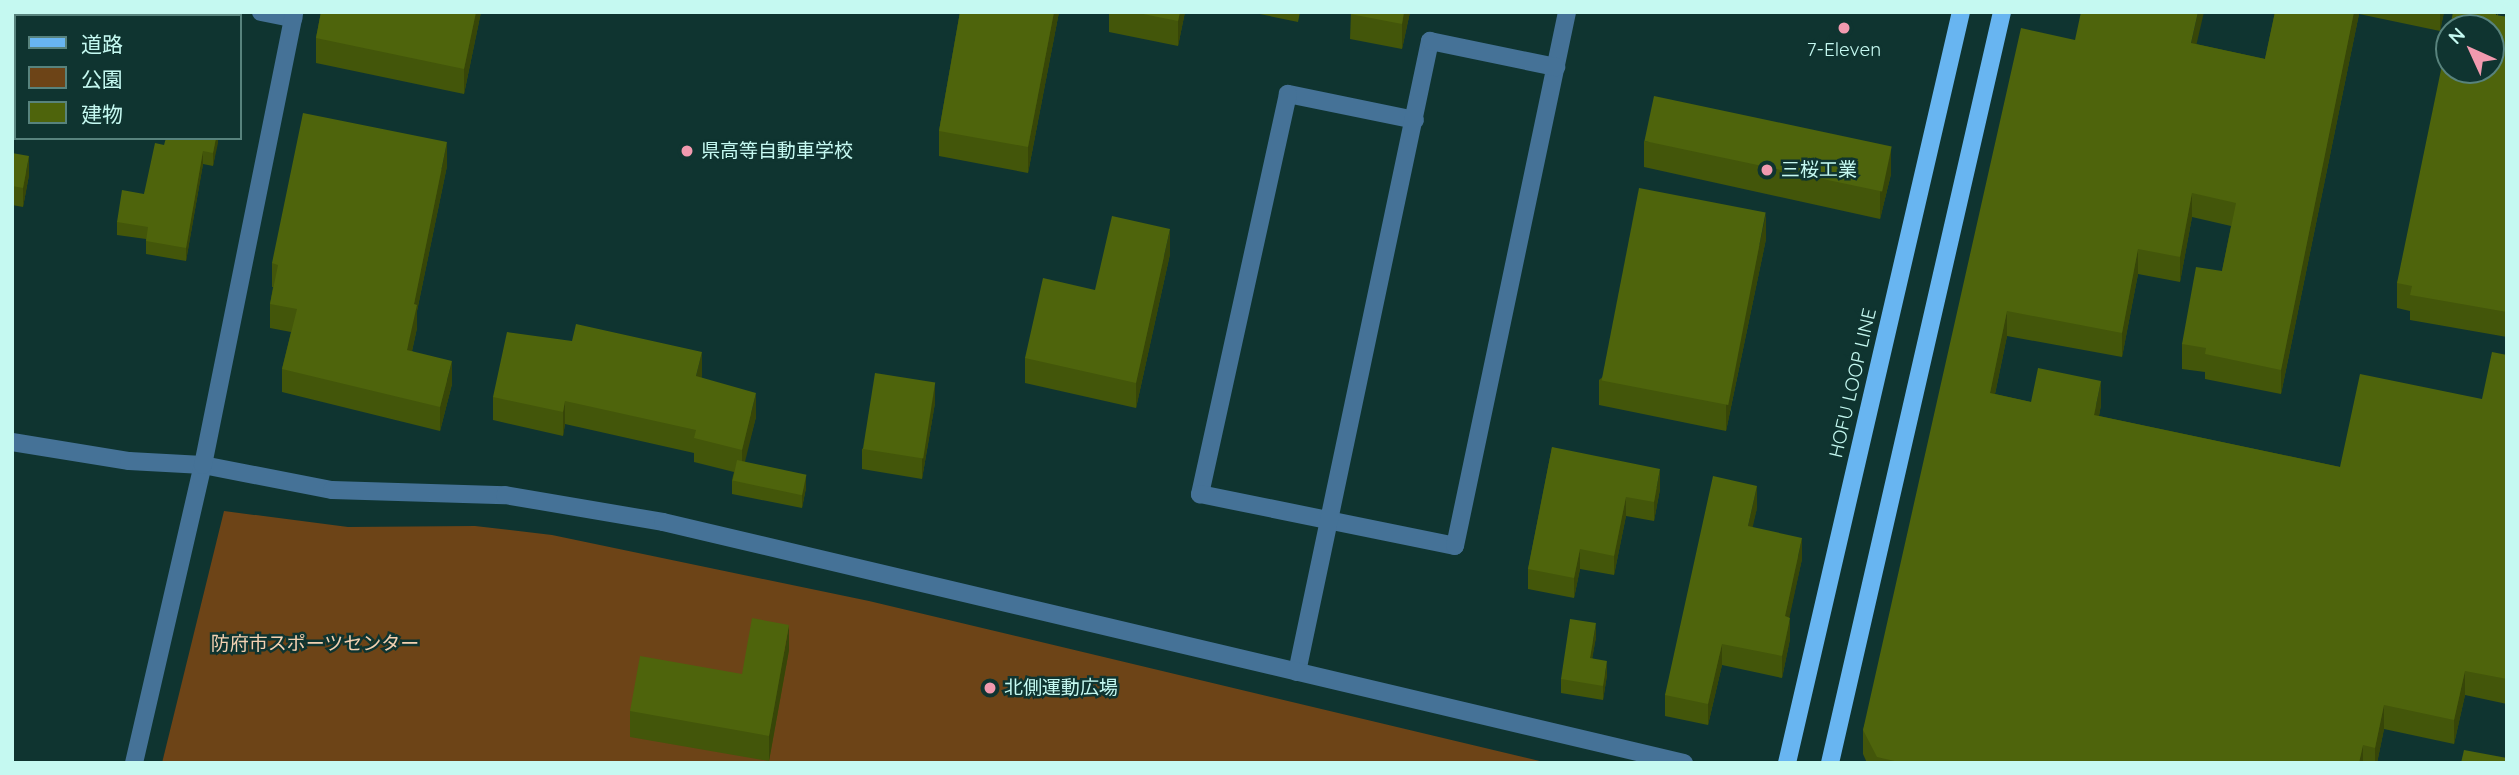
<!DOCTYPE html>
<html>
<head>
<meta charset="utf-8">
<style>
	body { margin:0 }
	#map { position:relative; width:2519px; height:775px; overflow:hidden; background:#0f3430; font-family:Quicksand,"Noto Sans JP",sans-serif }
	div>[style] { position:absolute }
	.green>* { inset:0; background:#6d4417 }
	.minor>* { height:18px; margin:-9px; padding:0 9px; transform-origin:9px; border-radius:9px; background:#457297 }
	.tertiary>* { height:18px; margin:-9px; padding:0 9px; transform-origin:9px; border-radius:9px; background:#457297 }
	.primary>* { height:18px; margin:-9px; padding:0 9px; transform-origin:9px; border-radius:9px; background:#68b5f1 }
	.wall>* { inset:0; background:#43560a; transform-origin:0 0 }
	.shaded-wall>* { inset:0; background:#374608 }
	.building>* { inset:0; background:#4e640c; transform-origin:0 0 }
	.dots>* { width:19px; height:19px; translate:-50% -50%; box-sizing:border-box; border:4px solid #0f3430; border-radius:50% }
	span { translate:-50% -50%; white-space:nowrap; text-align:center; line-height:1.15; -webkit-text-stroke:5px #0f3430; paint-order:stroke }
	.poi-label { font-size:19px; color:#c5f9f1 }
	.left { translate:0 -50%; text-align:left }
	.street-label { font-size:19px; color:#c5f9f1 }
	.park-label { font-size:19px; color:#f3d1b2 }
	.frame { position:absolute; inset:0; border:14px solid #c5f9f1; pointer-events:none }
	.legend { position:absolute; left:14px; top:14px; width:228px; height:126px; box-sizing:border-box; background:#0f3430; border:2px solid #58837d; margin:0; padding:9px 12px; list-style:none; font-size:21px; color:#c5f9f1 }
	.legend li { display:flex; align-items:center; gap:14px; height:35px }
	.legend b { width:35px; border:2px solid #58837d }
	.north { position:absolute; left:2435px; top:14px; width:70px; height:70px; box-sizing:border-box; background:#0f3430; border:2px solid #58837d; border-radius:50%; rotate:315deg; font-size:19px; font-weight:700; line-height:28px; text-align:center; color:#c5f9f1 }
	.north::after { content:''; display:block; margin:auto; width:24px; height:32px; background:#f29aaf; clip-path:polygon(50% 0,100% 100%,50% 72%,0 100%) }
</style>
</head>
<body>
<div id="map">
	<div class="green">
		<i style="clip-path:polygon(224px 511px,348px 527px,475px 526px,552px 535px,869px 601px,1548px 763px,162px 763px)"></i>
	</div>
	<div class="minor">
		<i style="left:261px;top:12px;width:33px;rotate:11deg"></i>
		<i style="left:1415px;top:120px;width:130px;rotate:-168.4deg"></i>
		<i style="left:1288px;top:94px;width:410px;rotate:102.4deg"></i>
		<i style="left:1200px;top:494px;width:260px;rotate:11.5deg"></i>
		<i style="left:1455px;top:546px;width:546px;rotate:-78.15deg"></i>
		<i style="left:1297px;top:672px;width:645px;rotate:-78.1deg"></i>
		<i style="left:1430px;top:41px;width:129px;rotate:11.7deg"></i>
	</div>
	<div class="tertiary">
		<i style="left:12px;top:442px;width:119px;rotate:9.2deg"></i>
		<i style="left:129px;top:461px;width:74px;rotate:3.1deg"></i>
		<i style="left:203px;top:465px;width:131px;rotate:11deg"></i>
		<i style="left:332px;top:490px;width:173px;rotate:1.7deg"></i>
		<i style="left:505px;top:495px;width:160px;rotate:9.7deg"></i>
		<i style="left:663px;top:522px;width:1049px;rotate:13.28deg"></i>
		<i style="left:134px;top:763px;width:306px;rotate:-77deg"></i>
		<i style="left:203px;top:465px;width:462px;rotate:-78.6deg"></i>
	</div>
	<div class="primary">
		<i style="left:1787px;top:763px;width:771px;rotate:-76.96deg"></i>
		<i style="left:1830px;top:763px;width:770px;rotate:-77.1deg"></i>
	</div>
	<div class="wall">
		<i style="clip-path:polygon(321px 12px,481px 12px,464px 94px,316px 63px,316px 38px)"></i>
		<i style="clip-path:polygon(960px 12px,1059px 12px,1028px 173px,939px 156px,939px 131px)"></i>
		<i style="clip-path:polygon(1109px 12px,1185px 12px,1178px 46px,1109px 32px)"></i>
		<i style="clip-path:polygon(1250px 12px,1300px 12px,1298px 22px)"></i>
		<i style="clip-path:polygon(1351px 12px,1410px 12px,1402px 49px,1350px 39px)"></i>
		<i style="clip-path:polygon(2275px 12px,2444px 12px,2440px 31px,2359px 14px,2281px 394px,2205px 379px,2205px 372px,2182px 369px,2182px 344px,2222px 271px,2231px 226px,2192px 217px,2180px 282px,2138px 274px,2122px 357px,2007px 336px,1995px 394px,2031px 402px,2101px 405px,2099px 416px,2340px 467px,2482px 399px,2507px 355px,2507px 704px,2465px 695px,2454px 744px,2384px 729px,2377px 763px,1867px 763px,1863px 754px,1863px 730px,2075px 40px,2196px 44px,2265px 59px)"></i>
		<i style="clip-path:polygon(2498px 12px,2498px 16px,2507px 17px,2507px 337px,2410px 320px,2410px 311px,2397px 308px,2397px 283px)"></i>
		<i style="left:12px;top:59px;width:4px;height:57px"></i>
		<i style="clip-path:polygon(218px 138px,213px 166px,203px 164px,186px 261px,146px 254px,146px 239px,117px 235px,117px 222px,144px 194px,164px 145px)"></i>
		<i style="clip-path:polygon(1644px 141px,1891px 174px,1880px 219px,1644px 167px)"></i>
		<i style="clip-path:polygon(12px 153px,29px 175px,23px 207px,12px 205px)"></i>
		<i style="clip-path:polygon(447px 166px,417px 311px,417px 328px,412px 351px,452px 384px,440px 431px,282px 392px,282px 369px,291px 332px,270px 328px,270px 304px,273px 287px,272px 287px,272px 263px)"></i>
		<i style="clip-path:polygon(1766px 239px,1726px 431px,1599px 405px,1599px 380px)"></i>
		<i style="clip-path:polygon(1170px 254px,1136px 408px,1025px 383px,1025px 358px,1095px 290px)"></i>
		<i style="clip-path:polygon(701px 377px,756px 417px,744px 462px,806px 488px,802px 508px,732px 494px,732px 480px,734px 472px,694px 462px,694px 453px,565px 424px,563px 436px,493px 420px,493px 397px)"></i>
		<i style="clip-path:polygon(935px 403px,922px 479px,862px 469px,862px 449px)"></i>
		<i style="clip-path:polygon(1552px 447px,1660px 489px,1654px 521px,1626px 516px,1614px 575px,1580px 569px,1574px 598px,1528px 589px,1528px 569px)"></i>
		<i style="clip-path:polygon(1757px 508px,1752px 527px,1802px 559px,1789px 617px,1790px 639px,1782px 678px,1722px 665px,1708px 725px,1665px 716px,1665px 695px)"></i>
		<i style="clip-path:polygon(1596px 637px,1592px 658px,1607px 675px,1603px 700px,1561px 693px,1561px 679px)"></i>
		<i style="clip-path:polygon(789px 650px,769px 761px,630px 737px,630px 711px,742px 674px)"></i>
	</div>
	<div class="shaded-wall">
		<i style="clip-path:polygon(476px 12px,481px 12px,464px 94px,464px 69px)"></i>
		<i style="clip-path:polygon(1054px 12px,1059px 12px,1028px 173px,1028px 147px)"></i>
		<i style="clip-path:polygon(1180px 12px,1185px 12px,1178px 46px,1178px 21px)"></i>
		<i style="clip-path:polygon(1404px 12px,1410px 12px,1402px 49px,1402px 24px)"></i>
		<i style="clip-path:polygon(2198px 12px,2204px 12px,2191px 68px,2191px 43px)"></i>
		<i style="clip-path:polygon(2354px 12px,2359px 12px,2359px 14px,2281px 394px,2281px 370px)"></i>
		<i style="clip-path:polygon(2440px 12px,2444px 12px,2440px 31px)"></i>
		<i style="clip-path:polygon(216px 138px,218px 138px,218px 143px,213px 166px,213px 153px)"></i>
		<i style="clip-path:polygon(447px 142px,447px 166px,417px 311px,417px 328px,407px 374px,407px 350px,414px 304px)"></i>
		<i style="clip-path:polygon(1891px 148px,1891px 174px,1880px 219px,1880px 193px)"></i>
		<i style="clip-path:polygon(203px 151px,203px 164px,186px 261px,186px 248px)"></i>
		<i style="clip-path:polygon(29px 156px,29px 175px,23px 207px,23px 188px)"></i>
		<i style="clip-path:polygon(2192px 193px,2192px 217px,2180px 282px,2180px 257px)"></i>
		<i style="clip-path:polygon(1766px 213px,1766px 239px,1726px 431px,1726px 406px)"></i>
		<i style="clip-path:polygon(1170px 229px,1170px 254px,1136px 408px,1136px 383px)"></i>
		<i style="clip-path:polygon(2138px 249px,2138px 274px,2122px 357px,2122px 333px)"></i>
		<i style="clip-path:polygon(2007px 311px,2007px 336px,1990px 418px,1990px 393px)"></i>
		<i style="clip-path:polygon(702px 352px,702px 376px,696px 399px,696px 376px)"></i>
		<i style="clip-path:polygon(452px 361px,452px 384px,440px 431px,440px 407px)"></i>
		<i style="clip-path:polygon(2101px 381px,2101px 405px,2094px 440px,2094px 415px)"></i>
		<i style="clip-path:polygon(935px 383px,935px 403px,922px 479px,922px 459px)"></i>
		<i style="clip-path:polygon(756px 393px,756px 417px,742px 474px,742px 450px)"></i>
		<i style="clip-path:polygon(565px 401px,565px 424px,563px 436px,563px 412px)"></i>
		<i style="clip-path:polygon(1660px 469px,1660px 489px,1654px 521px,1654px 502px)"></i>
		<i style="clip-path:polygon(806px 475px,806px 488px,802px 508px,802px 494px)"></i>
		<i style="clip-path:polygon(1757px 486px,1757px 508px,1748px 548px,1748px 526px)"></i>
		<i style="clip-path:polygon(1626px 497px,1626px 516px,1614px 575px,1614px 556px)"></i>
		<i style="clip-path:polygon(1802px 538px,1802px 559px,1785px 638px,1785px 616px)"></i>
		<i style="clip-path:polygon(1580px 549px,1580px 569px,1574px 598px,1574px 578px)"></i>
		<i style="clip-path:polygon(1790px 618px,1790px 639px,1782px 678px,1782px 656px)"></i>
		<i style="clip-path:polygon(1596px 623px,1596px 637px,1590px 672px,1590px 658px)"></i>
		<i style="clip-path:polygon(789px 625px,789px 650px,769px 761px,769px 736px)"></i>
		<i style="clip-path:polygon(1722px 644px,1722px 665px,1708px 725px,1708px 704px)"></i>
		<i style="clip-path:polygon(1607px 661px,1607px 675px,1603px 700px,1603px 686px)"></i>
		<i style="clip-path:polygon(2465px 671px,2465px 695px,2454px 744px,2454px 720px)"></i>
		<i style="clip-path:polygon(2384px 705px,2384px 729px,2377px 763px,2375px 763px,2375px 748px)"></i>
		<i style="clip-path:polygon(2363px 745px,2363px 763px,2359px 763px)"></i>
	</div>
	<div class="building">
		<i style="clip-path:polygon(321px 12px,476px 12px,464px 69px,316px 38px)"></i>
		<i style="clip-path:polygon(960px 12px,1054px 12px,1028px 147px,939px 131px)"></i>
		<i style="clip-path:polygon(1133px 12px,1180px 12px,1178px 21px)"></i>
		<i style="clip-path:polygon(1351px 12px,1404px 12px,1402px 24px,1350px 14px)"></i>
		<i style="clip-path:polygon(2081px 12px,2198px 12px,2191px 43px,2265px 59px,2275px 12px,2354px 12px,2281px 370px,2205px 354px,2206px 348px,2182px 344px,2196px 267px,2222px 271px,2236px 203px,2192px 193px,2180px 257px,2138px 249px,2122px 333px,2007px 311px,1990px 393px,2031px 402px,2038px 368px,2101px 381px,2094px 415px,2340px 467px,2360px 374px,2482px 399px,2492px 352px,2507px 355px,2507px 679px,2465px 671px,2454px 720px,2384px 705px,2375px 748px,2363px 745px,2359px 763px,1903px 763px,1877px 757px,1863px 730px,2021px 28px,2075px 40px)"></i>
		<i style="clip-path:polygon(2453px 12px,2496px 12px,2496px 15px,2507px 17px,2507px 312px,2410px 295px,2412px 286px,2397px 283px,2449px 31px,2449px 70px,2491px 70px,2491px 28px,2450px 28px)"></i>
		<i style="left:12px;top:59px;width:4px;height:38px"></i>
		<i style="left:1654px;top:96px;width:243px;height:46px;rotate:12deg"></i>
		<i style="clip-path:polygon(303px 113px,447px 142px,414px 304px,417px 305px,407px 350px,452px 361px,440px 407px,282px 369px,297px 309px,270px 304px,278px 265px,272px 263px)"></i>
		<i style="clip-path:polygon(166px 138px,216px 138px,213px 153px,203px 151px,186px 248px,146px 241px,148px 227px,117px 222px,122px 190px,144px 194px,155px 143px,164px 145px)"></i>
		<i style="clip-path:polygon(12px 153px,29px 156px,23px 188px,12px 186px)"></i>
		<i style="left:1639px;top:188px;width:129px;height:196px;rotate:11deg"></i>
		<i style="clip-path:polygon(1112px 216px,1170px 229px,1136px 383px,1025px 358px,1043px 278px,1095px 290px)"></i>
		<i style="clip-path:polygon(576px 324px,702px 352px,696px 376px,756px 393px,742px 450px,694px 438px,696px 430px,565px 401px,563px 412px,493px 397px,507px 332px,572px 341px)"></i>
		<i style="left:875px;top:373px;width:61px;height:77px;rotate:9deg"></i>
		<i style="clip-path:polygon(1552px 447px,1660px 469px,1654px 502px,1626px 497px,1614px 556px,1580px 549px,1574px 578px,1528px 569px)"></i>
		<i style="left:737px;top:460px;width:71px;height:21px;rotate:12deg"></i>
		<i style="clip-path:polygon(1713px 476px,1757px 486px,1748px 526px,1802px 538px,1785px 616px,1790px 618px,1782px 656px,1722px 644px,1708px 704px,1665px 695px)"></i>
		<i style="clip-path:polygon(752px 618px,789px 625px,769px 736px,630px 711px,640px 656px,742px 674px)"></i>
		<i style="clip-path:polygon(1570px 619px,1596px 623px,1590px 658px,1607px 661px,1603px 686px,1561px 679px)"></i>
		<i style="clip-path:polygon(2464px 750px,2507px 758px,2507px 763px,2461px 763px)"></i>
	</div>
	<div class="dots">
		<i style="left:1844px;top:28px;background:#f29aaf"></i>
		<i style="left:687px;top:151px;background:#f29aaf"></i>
		<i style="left:1767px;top:170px;background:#f29aaf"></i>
		<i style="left:990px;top:688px;background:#f29aaf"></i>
	</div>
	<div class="poi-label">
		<span style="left:1844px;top:50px">7-Eleven</span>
		<span class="left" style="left:701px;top:151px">県高等自動車学校</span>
		<span class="left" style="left:1781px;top:170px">三桜工業</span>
		<span class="left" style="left:1004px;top:688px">北側運動広場</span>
	</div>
	<div class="street-label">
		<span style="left:1853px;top:383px;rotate:-77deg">HOFU LOOP LINE</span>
	</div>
	<div class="park-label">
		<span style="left:315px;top:644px">防府市スポーツセンター</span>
	</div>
	<div class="frame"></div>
	<ul class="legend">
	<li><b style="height:9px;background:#68b5f1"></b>道路</li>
	<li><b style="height:19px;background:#6d4417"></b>公園</li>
	<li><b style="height:19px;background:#4e640c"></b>建物</li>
	</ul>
	<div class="north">N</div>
</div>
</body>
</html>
